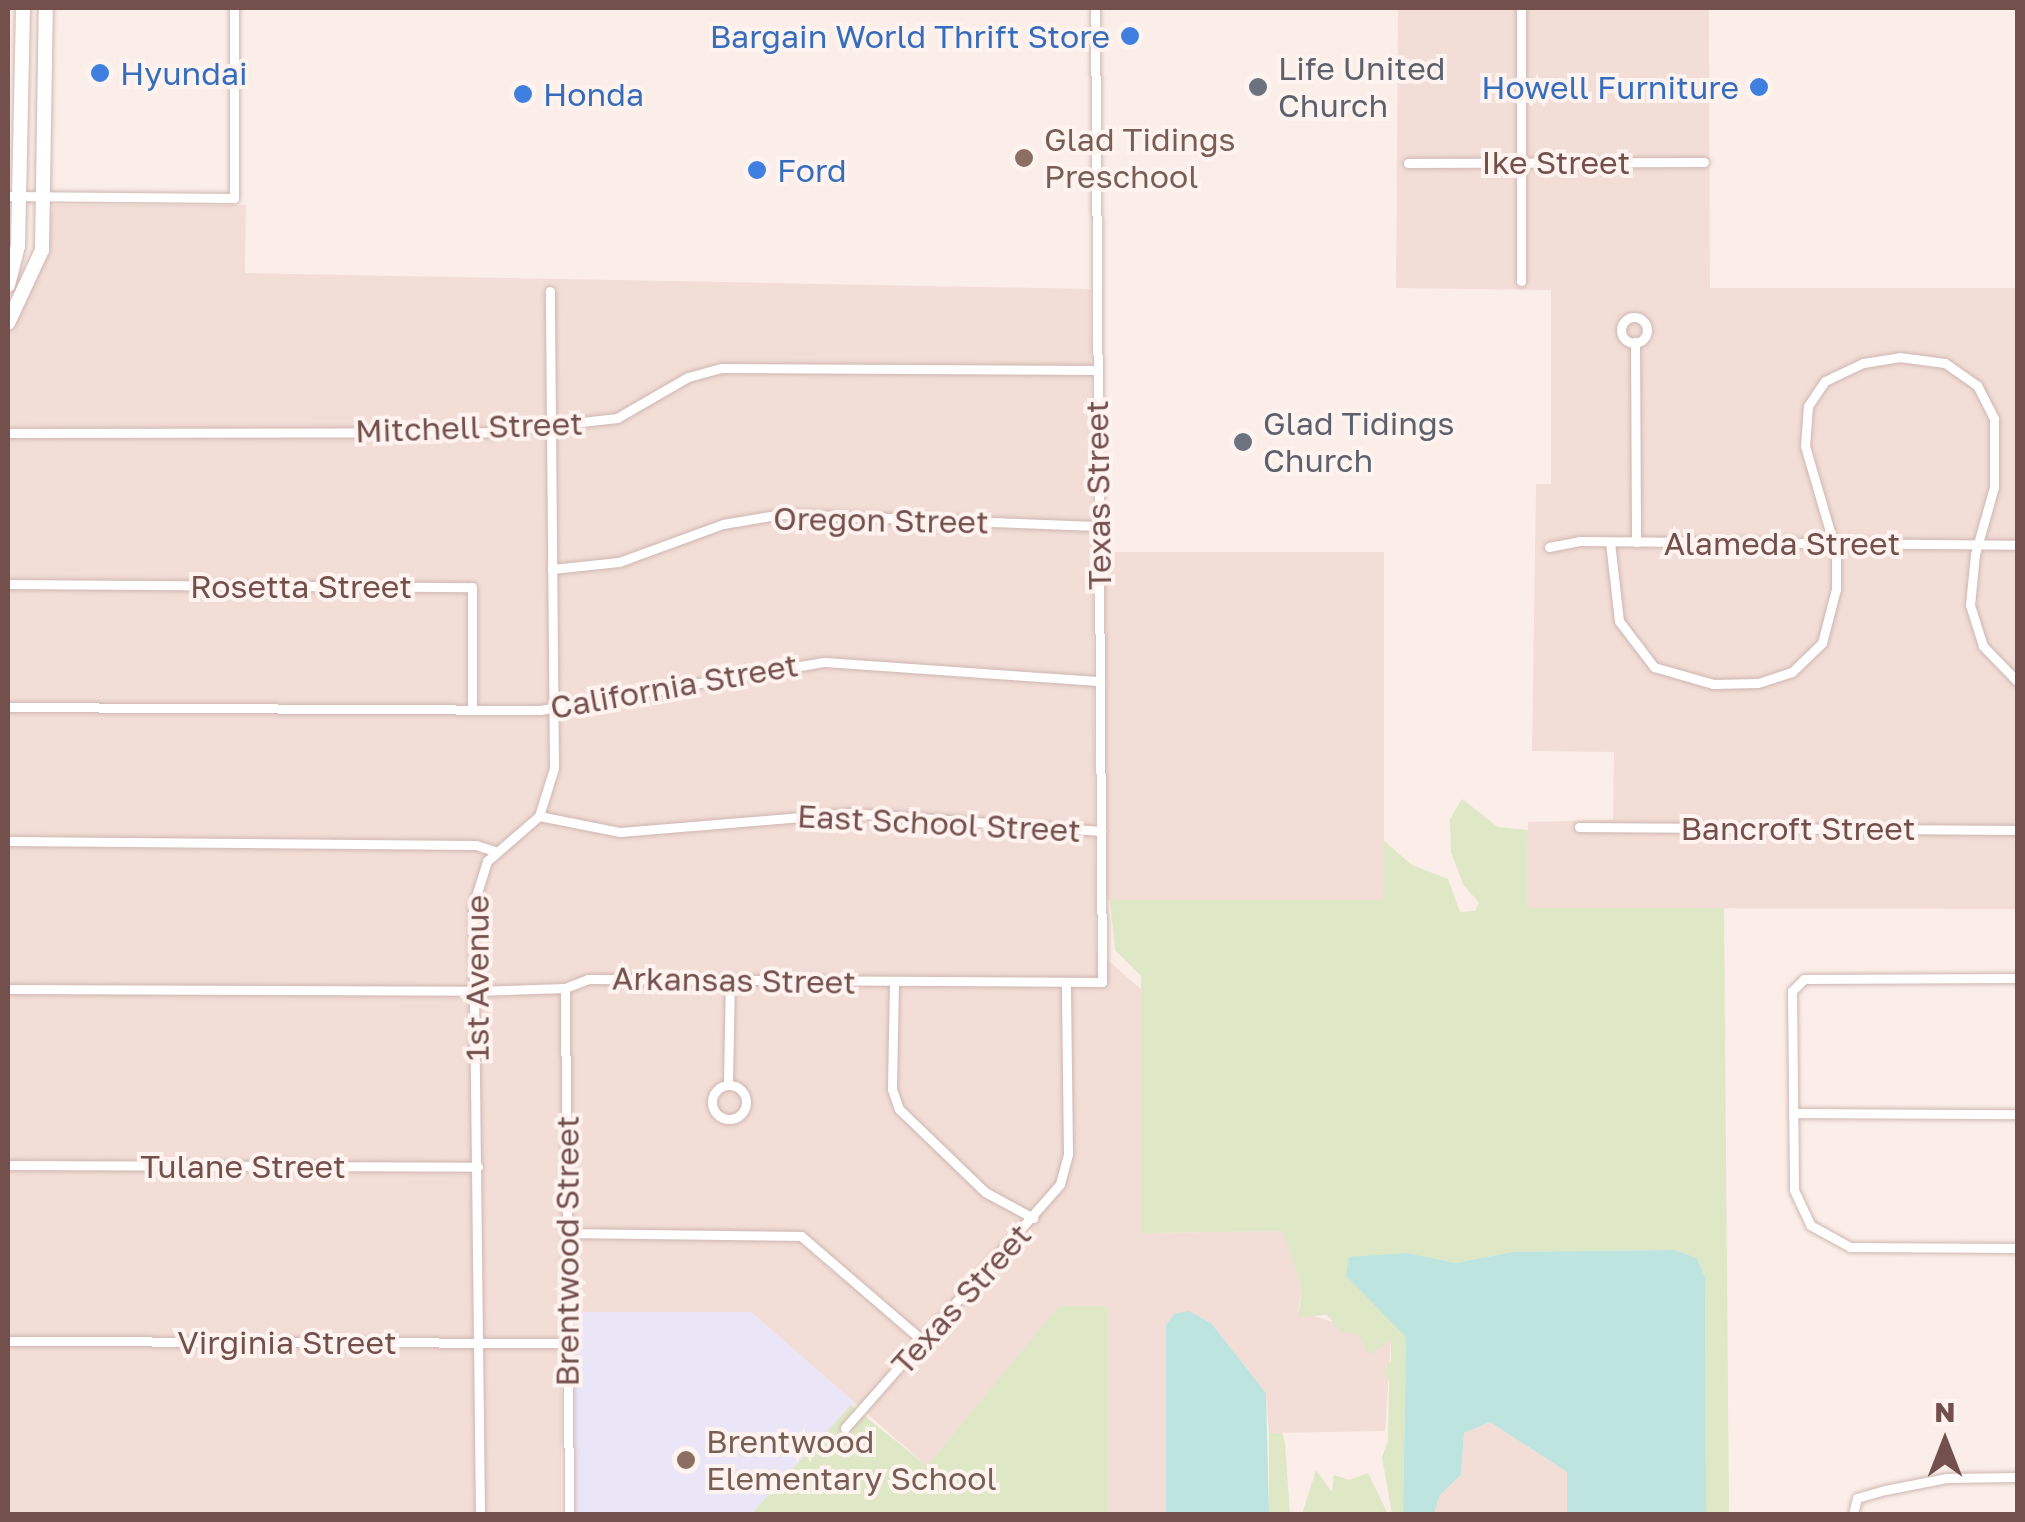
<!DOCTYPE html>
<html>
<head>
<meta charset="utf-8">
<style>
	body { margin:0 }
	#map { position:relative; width:2025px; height:1522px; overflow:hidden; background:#fbeee8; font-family:"Golos Text",sans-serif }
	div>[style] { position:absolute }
	.residential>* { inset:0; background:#f3ded7; transform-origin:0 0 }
	.education>* { inset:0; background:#ebe5f8 }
	.green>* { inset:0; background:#dee8c7 }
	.water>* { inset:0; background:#bde4df }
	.roads { filter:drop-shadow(0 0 2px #cfb6b1) drop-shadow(0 0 2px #cfb6b1) }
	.street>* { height:9px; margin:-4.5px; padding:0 4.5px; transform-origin:4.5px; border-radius:4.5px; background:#fff }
	.street>.ring { margin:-4.5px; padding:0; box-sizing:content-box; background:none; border:9px solid #fff; border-radius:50% }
	.secondary>* { height:14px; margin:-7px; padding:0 7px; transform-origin:7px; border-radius:7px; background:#fff }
	.dots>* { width:28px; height:28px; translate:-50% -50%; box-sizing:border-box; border:5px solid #fef3ee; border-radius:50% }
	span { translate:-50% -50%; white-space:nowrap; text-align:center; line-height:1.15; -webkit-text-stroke:8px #fef3ee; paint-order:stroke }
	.shop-label { font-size:32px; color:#366cbe }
	.right { translate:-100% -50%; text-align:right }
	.left { translate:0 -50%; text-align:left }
	.worship-label { font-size:32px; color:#5b616d }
	.education-label { font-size:32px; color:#785e54 }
	.street-label { font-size:32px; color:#74504d }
	.frame { position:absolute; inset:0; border:10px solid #74504d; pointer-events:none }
	.north { position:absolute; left:1895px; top:1392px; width:100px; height:100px; -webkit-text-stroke:8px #fef3ee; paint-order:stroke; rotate:0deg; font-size:28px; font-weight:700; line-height:40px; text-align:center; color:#74504d }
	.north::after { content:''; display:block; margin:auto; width:35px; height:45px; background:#74504d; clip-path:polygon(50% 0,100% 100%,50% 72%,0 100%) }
</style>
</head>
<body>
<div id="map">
	<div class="residential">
		<i style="clip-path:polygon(1398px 8px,1709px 8px,1710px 288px,2017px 288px,2017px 909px,1527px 908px,1528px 822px,1613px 820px,1614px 752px,1532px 751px,1536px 484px,1551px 484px,1551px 290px,1396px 288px)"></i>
		<i style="clip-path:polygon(53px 205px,246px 205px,245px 273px,1090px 289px,1096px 950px,1141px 989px,1141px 1233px,1284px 1231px,1302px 1289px,1298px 1311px,1391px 1340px,1385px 1431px,1269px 1433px,1266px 1393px,1211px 1323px,1189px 1311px,1166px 1326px,1166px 1514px,1107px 1514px,1106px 1306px,1059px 1307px,927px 1466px,751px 1312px,561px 1312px,561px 1514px,8px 1514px,8px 329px,42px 268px)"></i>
		<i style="left:1105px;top:552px;width:279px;height:348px"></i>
		<i style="clip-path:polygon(1490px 1422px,1567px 1472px,1567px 1514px,1434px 1514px,1440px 1495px,1461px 1475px,1464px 1433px)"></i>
	</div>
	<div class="education">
		<i style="clip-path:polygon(571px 1312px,751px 1312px,854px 1402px,751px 1514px,572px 1514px)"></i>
	</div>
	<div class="green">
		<i style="clip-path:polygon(1462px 799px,1498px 827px,1528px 830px,1527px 908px,1724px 908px,1729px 1514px,1706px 1514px,1705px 1277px,1697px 1258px,1675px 1250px,1512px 1252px,1456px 1263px,1407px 1253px,1346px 1276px,1406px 1337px,1403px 1514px,1392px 1514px,1382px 1457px,1388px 1441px,1389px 1380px,1383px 1371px,1391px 1361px,1391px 1340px,1369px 1355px,1358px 1334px,1341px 1332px,1327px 1315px,1298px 1317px,1302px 1289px,1283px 1231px,1141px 1233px,1141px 976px,1115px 950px,1110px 900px,1383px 900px,1384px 841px,1412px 865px,1448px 879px,1460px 912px,1475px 911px,1479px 903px,1463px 884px,1451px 852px,1450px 819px)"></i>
		<i style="clip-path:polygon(1059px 1306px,1107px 1306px,1107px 1514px,751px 1514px,851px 1405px,927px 1466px)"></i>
		<i style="clip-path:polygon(1269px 1433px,1282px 1433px,1285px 1443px,1290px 1514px,1269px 1514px)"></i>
		<i style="clip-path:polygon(1316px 1470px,1332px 1492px,1334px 1475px,1349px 1480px,1368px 1473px,1388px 1514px,1302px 1514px)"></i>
	</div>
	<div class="water">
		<i style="clip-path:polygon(1675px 1250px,1697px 1258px,1705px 1277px,1706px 1514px,1567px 1514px,1567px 1472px,1490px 1422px,1464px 1433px,1461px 1475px,1440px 1495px,1434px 1514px,1403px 1514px,1406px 1337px,1346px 1276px,1349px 1257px,1407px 1253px,1456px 1263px,1512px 1252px)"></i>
		<i style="clip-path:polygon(1189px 1311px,1211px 1323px,1266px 1393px,1269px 1514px,1166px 1514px,1166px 1325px,1174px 1314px)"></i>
	</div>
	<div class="roads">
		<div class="street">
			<i style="left:1521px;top:8px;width:273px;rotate:90deg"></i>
			<i style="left:1408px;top:163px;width:296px;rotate:-0.2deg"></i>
			<i style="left:8px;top:196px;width:226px;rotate:0.5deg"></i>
			<i style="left:234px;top:198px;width:190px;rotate:-90deg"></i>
			<i class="ring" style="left:1621px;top:317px;width:17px;height:17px"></i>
			<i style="left:1635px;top:342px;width:200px;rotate:89.7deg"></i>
			<i style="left:8px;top:433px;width:484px;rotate:-0.1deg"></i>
			<i style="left:492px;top:432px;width:126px;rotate:-6.4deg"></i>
			<i style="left:617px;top:418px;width:82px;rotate:-30deg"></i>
			<i style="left:688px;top:377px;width:34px;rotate:-15deg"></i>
			<i style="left:721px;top:368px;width:376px;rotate:0.3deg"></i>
			<i style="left:1610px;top:542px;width:80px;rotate:83.5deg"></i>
			<i style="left:1619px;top:621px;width:58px;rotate:52.7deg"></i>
			<i style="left:1654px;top:667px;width:61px;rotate:16.1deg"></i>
			<i style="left:1713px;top:684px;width:45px;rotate:-1.3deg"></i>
			<i style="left:1758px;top:683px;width:36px;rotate:-18deg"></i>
			<i style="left:1792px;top:672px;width:42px;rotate:-44deg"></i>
			<i style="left:1822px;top:643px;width:56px;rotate:-75.5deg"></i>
			<i style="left:1836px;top:589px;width:37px;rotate:-90deg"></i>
			<i style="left:1836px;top:552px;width:110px;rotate:-106.3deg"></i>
			<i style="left:1805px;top:446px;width:40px;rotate:-85.7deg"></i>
			<i style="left:1808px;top:406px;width:30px;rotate:-56deg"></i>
			<i style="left:1825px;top:381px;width:42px;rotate:-25.3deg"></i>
			<i style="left:1863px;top:363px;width:36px;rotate:-9deg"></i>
			<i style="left:1899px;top:357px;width:46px;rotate:7.4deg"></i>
			<i style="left:1945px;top:363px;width:39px;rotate:35deg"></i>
			<i style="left:1977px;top:385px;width:38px;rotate:63deg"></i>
			<i style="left:1994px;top:419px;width:68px;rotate:90deg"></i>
			<i style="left:1994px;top:487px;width:70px;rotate:105.8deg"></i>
			<i style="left:1975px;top:554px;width:51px;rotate:95.6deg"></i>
			<i style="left:1970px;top:605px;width:43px;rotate:72.4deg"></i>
			<i style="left:1983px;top:646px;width:50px;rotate:45.8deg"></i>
			<i style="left:1549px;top:547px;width:31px;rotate:-11deg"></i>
			<i style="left:1579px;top:541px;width:439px;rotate:0.5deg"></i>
			<i style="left:552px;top:569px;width:67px;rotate:-6deg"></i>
			<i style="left:619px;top:562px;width:111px;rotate:-20.1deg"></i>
			<i style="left:723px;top:524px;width:60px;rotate:-9.6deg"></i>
			<i style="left:782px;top:514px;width:316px;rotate:2.2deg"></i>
			<i style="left:8px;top:584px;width:464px;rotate:0.4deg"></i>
			<i style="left:472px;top:587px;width:122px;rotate:90deg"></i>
			<i style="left:8px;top:707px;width:532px;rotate:0.32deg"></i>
			<i style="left:540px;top:710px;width:289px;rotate:-9.6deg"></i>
			<i style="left:825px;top:662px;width:276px;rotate:4deg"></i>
			<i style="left:539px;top:816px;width:83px;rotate:11.2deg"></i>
			<i style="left:620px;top:832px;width:231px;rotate:-4.7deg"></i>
			<i style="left:850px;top:813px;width:252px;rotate:4.1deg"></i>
			<i style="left:1579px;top:827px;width:439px;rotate:0.4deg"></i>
			<i style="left:8px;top:841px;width:468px;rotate:0.5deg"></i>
			<i style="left:476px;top:845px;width:19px;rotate:18deg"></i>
			<i style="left:2018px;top:978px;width:214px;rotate:179.7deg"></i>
			<i style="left:1804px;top:979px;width:17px;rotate:135deg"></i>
			<i style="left:1792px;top:991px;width:199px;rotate:89.4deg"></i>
			<i style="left:1794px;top:1190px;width:38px;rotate:65deg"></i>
			<i style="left:1810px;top:1225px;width:46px;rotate:28.8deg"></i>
			<i style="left:1850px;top:1247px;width:168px;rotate:0.3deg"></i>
			<i style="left:894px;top:982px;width:107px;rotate:91.1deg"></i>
			<i style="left:892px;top:1089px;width:21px;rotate:71deg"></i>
			<i style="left:899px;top:1109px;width:120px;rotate:44deg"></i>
			<i style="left:985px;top:1192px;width:55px;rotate:28.4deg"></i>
			<i style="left:565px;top:988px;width:526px;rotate:89.56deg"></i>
			<i style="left:8px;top:989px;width:467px;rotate:0.2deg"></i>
			<i style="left:475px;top:991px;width:90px;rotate:-1.9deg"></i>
			<i style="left:565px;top:988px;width:25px;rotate:-21deg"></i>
			<i style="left:588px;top:979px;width:514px;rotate:0.33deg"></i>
			<i style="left:1102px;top:982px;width:974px;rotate:-90.41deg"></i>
			<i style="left:728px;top:1081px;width:100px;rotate:-88.9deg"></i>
			<i class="ring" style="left:712px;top:1085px;width:25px;height:25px"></i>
			<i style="left:1793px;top:1113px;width:225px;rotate:0.3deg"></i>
			<i style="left:8px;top:1165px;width:470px;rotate:0.2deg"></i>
			<i style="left:567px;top:1233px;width:234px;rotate:0.7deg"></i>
			<i style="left:801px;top:1236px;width:161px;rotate:40.7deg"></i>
			<i style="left:8px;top:1341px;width:559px;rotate:0.2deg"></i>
			<i style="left:845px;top:1428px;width:325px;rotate:-48.6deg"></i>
			<i style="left:1060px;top:1184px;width:31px;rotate:-75deg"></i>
			<i style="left:1068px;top:1154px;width:171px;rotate:-90.7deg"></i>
			<i style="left:480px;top:1514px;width:608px;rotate:-90.66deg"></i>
			<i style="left:473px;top:906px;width:47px;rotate:-72.7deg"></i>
			<i style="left:487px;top:861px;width:69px;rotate:-40.9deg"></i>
			<i style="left:539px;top:816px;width:50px;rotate:-72.6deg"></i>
			<i style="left:554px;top:768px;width:477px;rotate:-90.5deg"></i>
			<i style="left:1853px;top:1514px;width:16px;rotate:-76deg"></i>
			<i style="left:1857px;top:1498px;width:29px;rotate:-16deg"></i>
			<i style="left:1885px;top:1490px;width:63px;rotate:-11deg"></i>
			<i style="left:1947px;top:1478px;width:71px;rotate:-0.8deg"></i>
		</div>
		<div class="secondary">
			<i style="left:8px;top:285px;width:40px;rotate:-75.6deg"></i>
			<i style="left:18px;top:246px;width:238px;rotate:-88.8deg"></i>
			<i style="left:8px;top:323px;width:81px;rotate:-65deg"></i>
			<i style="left:42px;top:250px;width:242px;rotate:-89.1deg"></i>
		</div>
	</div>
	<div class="dots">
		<i style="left:1130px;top:36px;background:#3f7fe0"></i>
		<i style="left:100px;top:73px;background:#3f7fe0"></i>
		<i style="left:1258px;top:87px;background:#6b7280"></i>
		<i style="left:1759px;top:87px;background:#3f7fe0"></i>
		<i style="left:523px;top:94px;background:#3f7fe0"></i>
		<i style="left:1024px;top:158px;background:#8d6e63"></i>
		<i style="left:757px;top:170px;background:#3f7fe0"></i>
		<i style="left:1243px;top:442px;background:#6b7280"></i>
		<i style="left:686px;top:1460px;background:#8d6e63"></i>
	</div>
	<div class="shop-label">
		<span class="right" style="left:1110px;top:36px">Bargain World Thrift Store</span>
		<span class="left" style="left:120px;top:73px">Hyundai</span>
		<span class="right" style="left:1739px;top:87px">Howell Furniture</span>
		<span class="left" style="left:543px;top:94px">Honda</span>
		<span class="left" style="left:777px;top:170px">Ford</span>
	</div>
	<div class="worship-label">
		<span class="left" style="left:1278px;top:87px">Life United<br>Church</span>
		<span class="left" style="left:1263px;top:442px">Glad Tidings<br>Church</span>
	</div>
	<div class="education-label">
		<span class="left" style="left:1044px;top:158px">Glad Tidings<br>Preschool</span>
		<span class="left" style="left:706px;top:1460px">Brentwood<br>Elementary School</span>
	</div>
	<div class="street-label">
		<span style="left:1556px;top:162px">Ike Street</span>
		<span style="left:469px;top:427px;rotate:-2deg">Mitchell Street</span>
		<span style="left:1098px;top:495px;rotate:-91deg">Texas Street</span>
		<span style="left:881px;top:520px;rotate:1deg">Oregon Street</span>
		<span style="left:1782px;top:543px">Alameda Street</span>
		<span style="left:301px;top:586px">Rosetta Street</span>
		<span style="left:674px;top:686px;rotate:-10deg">California Street</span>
		<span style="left:939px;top:823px;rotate:3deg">East School Street</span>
		<span style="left:1798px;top:828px">Bancroft Street</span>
		<span style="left:477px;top:978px;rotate:-90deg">1st Avenue</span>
		<span style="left:734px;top:980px;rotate:1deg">Arkansas Street</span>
		<span style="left:243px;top:1166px">Tulane Street</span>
		<span style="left:567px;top:1251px;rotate:-90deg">Brentwood Street</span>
		<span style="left:961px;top:1299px;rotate:-48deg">Texas Street</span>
		<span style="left:287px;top:1342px">Virginia Street</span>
	</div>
	<div class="frame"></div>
	<div class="north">N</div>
</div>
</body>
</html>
